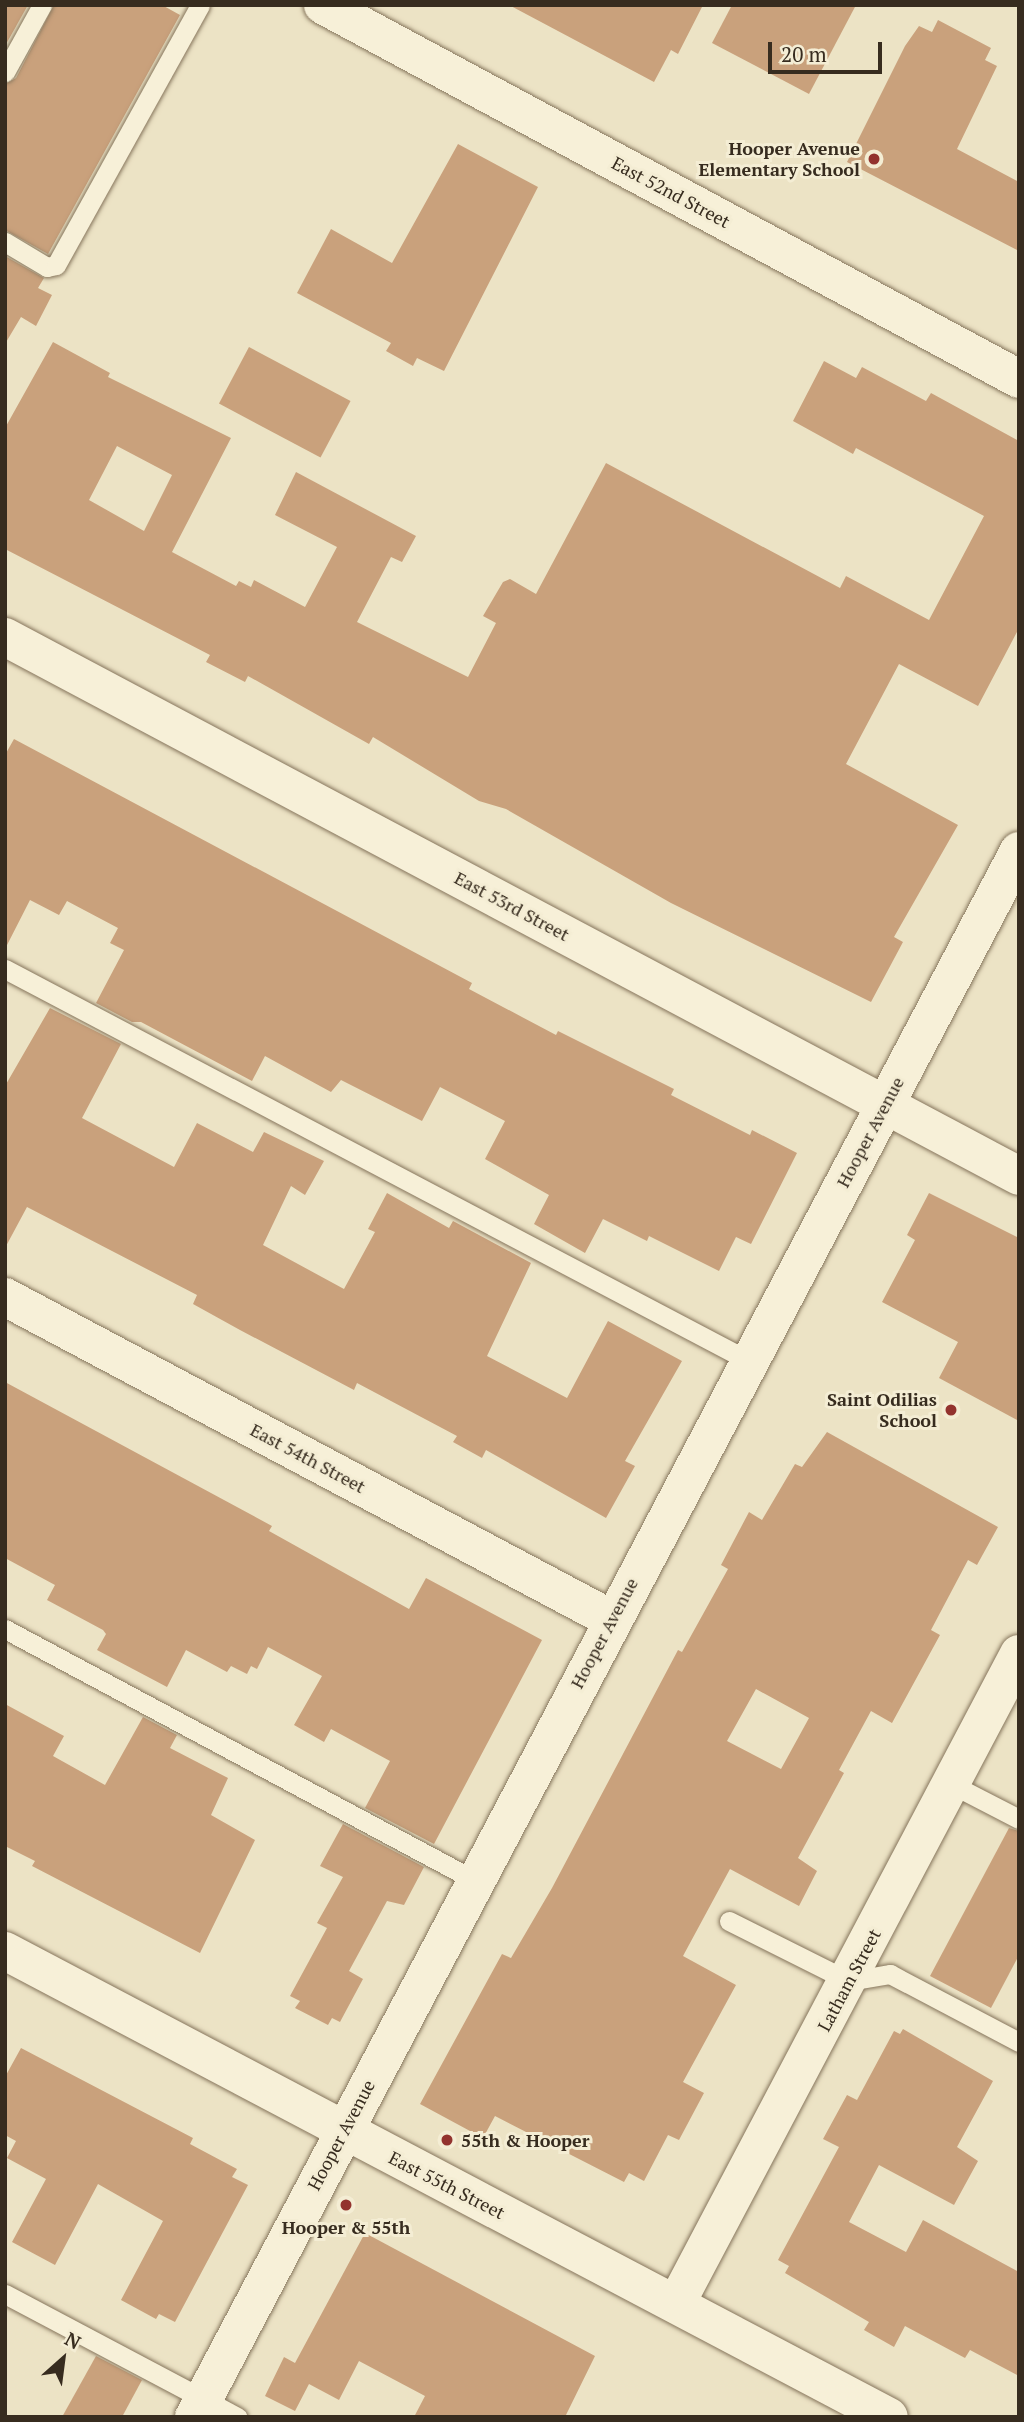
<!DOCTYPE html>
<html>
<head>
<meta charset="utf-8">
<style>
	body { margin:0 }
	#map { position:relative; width:1024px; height:2422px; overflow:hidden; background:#ece3c5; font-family:"PT Serif",serif }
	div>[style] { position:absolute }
	.building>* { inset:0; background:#c9a17c; transform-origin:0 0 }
	.roads { filter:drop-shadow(0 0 2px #86755c) drop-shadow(0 0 2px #86755c) }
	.service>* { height:19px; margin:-9.5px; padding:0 9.5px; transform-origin:9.5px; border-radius:9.5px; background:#f7f0d8 }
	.minor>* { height:38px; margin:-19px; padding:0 19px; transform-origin:19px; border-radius:19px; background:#f7f0d8 }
	.tertiary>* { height:38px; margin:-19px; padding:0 19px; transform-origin:19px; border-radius:19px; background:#f7f0d8 }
	.dots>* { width:19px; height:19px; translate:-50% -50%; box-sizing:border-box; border:4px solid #f4edd4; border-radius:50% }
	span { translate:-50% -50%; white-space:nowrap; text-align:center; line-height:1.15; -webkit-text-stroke:6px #f4edd4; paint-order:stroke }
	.poi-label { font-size:18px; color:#372c1f; font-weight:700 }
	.right { translate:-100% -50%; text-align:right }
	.left { translate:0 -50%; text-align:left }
	.street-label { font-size:18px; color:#372c1f }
	.frame { position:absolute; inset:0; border:7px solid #372c1f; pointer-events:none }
	.north { position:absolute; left:28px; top:2324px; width:70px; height:70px; -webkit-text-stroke:5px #f4edd4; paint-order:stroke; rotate:28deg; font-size:19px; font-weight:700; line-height:28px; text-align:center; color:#372c1f }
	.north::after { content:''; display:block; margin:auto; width:24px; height:32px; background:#372c1f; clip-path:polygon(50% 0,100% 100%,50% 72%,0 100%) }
	.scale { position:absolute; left:768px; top:42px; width:114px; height:32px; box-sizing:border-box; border:4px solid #372c1f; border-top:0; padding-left:9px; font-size:21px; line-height:24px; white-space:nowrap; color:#372c1f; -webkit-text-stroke:5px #f4edd4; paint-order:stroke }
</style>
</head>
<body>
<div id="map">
	<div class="building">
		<i style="clip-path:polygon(5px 5px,28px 5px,5px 46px)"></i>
		<i style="clip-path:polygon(54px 5px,162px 5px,180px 15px,48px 254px,5px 230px,5px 84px,16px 78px)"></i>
		<i style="clip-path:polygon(509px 5px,703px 5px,678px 54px,671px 50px,654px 82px)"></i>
		<i style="clip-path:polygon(732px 5px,856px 5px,809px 94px,712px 43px)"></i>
		<i style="clip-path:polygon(938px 20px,991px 48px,985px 60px,997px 66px,957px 149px,1019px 182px,1019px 251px,847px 162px,905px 46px,919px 26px,932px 32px)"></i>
		<i style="clip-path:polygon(458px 144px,538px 187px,444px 371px,417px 358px,413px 366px,386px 351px,391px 343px,297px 293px,331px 229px,392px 263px)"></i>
		<i style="clip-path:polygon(5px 256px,44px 278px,38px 288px,52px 295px,36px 326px,21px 317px,5px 344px)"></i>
		<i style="clip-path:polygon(evenodd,53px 342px,110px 373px,108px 377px,231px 438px,172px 552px,236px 586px,239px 581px,251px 587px,254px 580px,305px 607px,337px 547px,275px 515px,296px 472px,416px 536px,402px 562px,391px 557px,357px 622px,468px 677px,496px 623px,483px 616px,503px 582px,510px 579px,536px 594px,606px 463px,840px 588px,846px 576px,929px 620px,984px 516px,856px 448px,853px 454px,793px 421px,824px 361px,856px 378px,862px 367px,926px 401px,931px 393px,1019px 441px,1019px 628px,978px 706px,899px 664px,846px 764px,958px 825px,894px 937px,903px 942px,871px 1002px,671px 903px,506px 809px,479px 801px,373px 737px,369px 744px,248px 676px,245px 682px,206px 662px,210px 655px,5px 549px,5px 428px,53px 342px,117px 446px,172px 475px,144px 531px,89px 500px,117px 446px)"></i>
		<i style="left:249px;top:347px;width:115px;height:64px;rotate:28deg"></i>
		<i style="clip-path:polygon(14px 739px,472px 983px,469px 989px,556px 1035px,558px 1031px,674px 1089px,671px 1095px,750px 1135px,752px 1130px,797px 1153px,751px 1244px,736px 1237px,719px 1271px,649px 1236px,647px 1241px,603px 1219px,585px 1253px,534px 1224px,549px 1195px,485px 1159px,505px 1121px,440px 1087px,422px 1121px,341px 1080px,331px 1092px,265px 1056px,252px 1081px,141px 1022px,132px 1022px,96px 1003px,124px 950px,110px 943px,118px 928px,67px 901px,59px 915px,30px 900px,5px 949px,5px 755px)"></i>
		<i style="clip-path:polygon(50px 1008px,121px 1044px,82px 1118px,174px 1167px,197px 1123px,253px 1152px,264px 1132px,324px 1161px,305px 1195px,291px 1186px,263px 1245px,344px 1289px,375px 1232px,368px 1229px,387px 1193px,449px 1228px,453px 1221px,531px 1263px,487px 1356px,567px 1398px,608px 1321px,682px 1361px,625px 1461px,635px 1466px,606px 1518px,486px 1450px,482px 1458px,453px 1442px,457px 1436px,357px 1383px,354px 1390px,240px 1330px,193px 1304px,197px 1295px,27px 1207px,5px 1248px,5px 1086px)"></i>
		<i style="clip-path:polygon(929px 1193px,1019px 1238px,1019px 1421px,939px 1378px,958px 1342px,882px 1302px,915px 1240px,907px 1235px)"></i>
		<i style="clip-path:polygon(5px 1382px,272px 1526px,269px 1531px,409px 1609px,426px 1578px,542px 1640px,434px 1844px,365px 1808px,390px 1761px,331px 1729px,324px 1742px,294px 1725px,322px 1676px,268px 1647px,257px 1669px,251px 1666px,247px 1674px,231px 1666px,227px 1672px,186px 1650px,167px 1687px,97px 1650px,106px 1634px,103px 1630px,47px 1600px,55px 1585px,5px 1558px)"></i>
		<i style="clip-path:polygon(evenodd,827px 1432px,998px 1527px,977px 1565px,968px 1560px,931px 1630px,940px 1635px,892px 1723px,871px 1711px,839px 1770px,844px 1773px,798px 1858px,817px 1871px,799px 1906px,730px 1869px,683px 1956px,736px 1985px,683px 2082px,704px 2093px,679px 2140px,668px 2135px,644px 2181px,629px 2173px,624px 2182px,495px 2116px,483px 2138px,420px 2104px,502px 1954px,511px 1958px,552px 1888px,678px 1650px,682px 1652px,728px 1569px,721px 1565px,749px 1512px,762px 1520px,795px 1464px,802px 1467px,827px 1432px,756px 1689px,809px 1718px,781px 1769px,727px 1741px,756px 1689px)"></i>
		<i style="clip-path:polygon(5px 1704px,64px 1736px,53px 1756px,105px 1785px,143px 1717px,177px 1735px,170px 1748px,228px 1778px,211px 1815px,255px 1840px,200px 1953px,32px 1866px,35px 1861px,5px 1846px)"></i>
		<i style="clip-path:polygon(343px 1824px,424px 1867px,404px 1905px,387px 1901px,349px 1971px,363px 1979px,340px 2022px,332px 2018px,328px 2025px,295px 2008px,300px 2001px,290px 1996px,327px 1928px,317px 1923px,343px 1877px,320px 1866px)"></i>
		<i style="clip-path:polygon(1009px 1828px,1019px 1831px,1019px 1955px,991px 2008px,930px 1976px)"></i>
		<i style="clip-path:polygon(903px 2029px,993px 2081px,957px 2147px,978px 2161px,954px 2205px,879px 2165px,849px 2222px,906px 2252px,923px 2220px,1019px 2272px,1019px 2376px,970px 2350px,965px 2358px,905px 2326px,894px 2347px,864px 2330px,869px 2322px,785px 2273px,789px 2266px,778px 2260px,839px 2147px,823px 2139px,847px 2095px,857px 2100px,894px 2031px,900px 2034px)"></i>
		<i style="clip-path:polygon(21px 2048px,193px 2138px,190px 2144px,237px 2169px,232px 2177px,248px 2185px,175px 2322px,159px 2314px,156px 2319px,121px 2300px,163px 2221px,98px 2184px,55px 2265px,12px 2242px,46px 2179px,7px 2158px,16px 2141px,5px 2135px,5px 2077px)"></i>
		<i style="clip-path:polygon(365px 2233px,595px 2356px,565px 2417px,414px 2417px,425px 2396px,359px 2361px,339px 2400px,309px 2384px,295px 2411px,265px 2396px,284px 2357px,295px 2363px)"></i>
		<i style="clip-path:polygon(96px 2356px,142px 2380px,122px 2417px,62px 2417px)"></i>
	</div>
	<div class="roads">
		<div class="service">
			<i style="left:5px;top:72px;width:77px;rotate:-61.1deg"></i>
			<i style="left:5px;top:242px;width:49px;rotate:30.8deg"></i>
			<i style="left:47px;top:267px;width:9px;rotate:-13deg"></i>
			<i style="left:56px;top:265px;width:297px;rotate:-61deg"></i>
			<i style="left:5px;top:969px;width:841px;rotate:27.78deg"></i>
			<i style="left:5px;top:1629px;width:532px;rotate:28.15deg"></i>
			<i style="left:953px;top:1785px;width:74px;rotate:27.3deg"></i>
			<i style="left:729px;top:1921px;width:134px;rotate:26.6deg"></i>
			<i style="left:849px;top:1981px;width:42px;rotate:-9.7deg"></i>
			<i style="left:890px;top:1974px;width:146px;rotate:27.8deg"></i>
			<i style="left:5px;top:2294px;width:263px;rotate:27.9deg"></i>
		</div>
		<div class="minor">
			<i style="left:323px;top:5px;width:790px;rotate:28.25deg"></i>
			<i style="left:5px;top:637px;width:1148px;rotate:27.99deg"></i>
			<i style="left:5px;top:1297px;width:686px;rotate:27.98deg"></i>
			<i style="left:676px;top:2304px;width:735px;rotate:-62.18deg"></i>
		</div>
		<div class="tertiary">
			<i style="left:5px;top:1951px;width:999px;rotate:27.8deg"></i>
			<i style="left:194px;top:2417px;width:1770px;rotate:-62.22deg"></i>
		</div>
	</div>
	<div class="dots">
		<i style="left:874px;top:159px;background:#93332e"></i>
		<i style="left:951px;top:1410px;background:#93332e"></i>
		<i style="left:447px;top:2140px;background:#93332e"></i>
		<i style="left:346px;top:2205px;background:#93332e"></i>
	</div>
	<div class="poi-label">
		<span class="right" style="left:860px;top:159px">Hooper Avenue<br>Elementary School</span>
		<span class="right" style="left:937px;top:1410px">Saint Odilias<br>School</span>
		<span class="left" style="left:461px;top:2140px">55th &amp; Hooper</span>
		<span style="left:346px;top:2227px">Hooper &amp; 55th</span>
	</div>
	<div class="street-label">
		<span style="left:671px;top:192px;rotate:28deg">East 52nd Street</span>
		<span style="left:512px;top:906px;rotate:28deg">East 53rd Street</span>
		<span style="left:870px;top:1132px;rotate:-62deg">Hooper Avenue</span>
		<span style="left:308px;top:1458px;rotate:28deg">East 54th Street</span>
		<span style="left:604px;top:1633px;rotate:-62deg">Hooper Avenue</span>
		<span style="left:849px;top:1980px;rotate:-62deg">Latham Street</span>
		<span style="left:341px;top:2135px;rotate:-62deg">Hooper Avenue</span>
		<span style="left:447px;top:2185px;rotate:27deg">East 55th Street</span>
	</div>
	<div class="frame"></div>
	<div class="north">N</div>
	<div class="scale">20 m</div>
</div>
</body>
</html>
